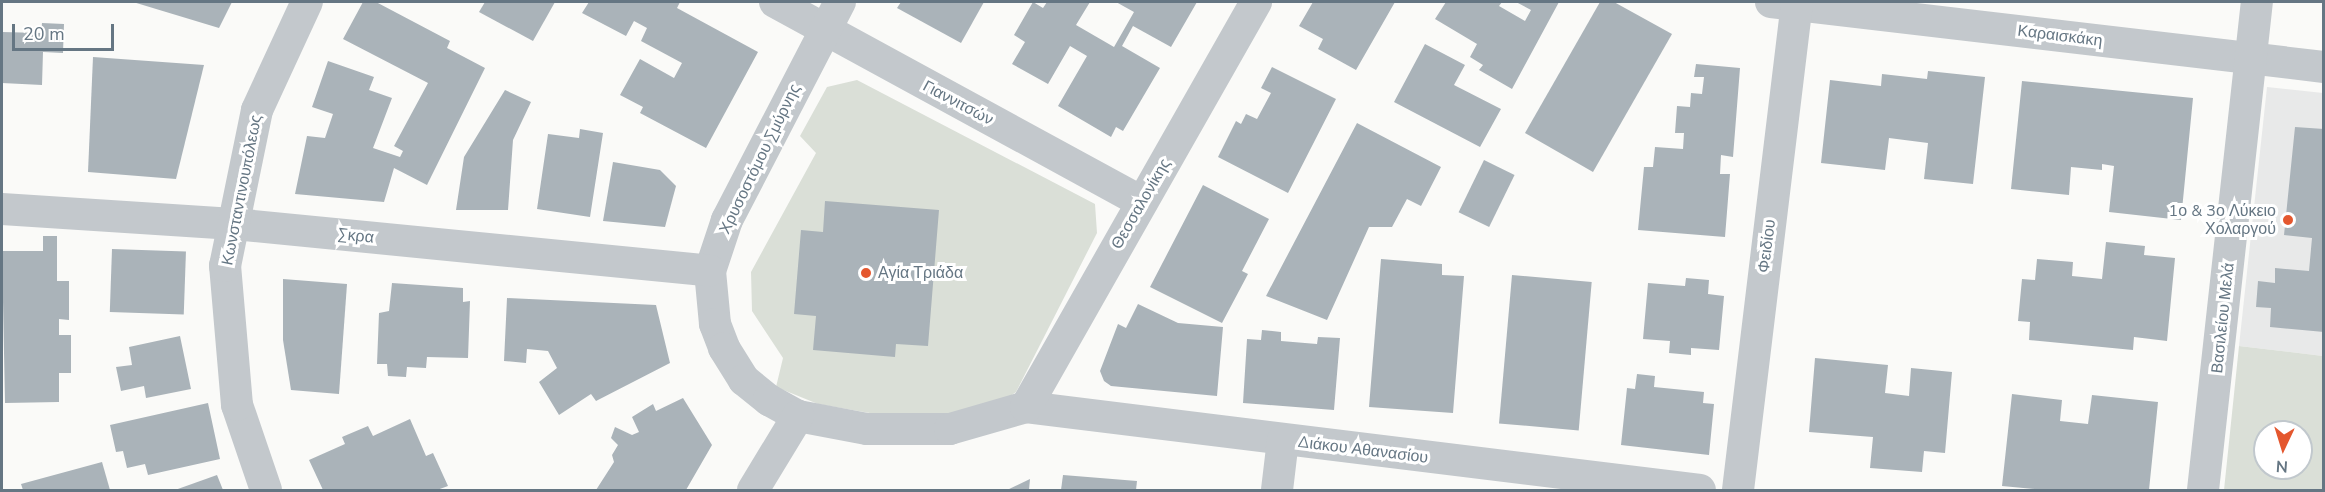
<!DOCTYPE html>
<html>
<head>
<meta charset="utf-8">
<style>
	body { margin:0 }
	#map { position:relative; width:2325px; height:492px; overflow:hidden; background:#fafaf8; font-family:"Nunito Sans",sans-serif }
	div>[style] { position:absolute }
	.built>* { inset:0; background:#e8e9e9 }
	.green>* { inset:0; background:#dadfd7 }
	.building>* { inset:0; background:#aab3b9; transform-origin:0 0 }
	.street>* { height:32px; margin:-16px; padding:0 16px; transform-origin:16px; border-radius:16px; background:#c3c8cc }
	.dots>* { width:16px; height:16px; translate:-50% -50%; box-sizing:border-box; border:3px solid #fff; border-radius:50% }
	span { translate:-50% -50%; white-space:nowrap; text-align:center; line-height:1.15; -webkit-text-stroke:6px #fff; paint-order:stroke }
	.street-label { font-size:16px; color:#657683 }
	.poi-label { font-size:16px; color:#657683 }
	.right { translate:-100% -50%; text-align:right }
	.left { translate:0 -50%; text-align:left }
	.frame { position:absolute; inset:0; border:3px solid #657683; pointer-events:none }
	.north { position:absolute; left:2253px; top:420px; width:60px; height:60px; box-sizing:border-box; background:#fff; border:2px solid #c1c8cd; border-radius:50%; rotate:184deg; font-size:16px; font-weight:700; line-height:24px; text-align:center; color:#657683 }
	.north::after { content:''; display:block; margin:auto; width:21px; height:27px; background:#e4572e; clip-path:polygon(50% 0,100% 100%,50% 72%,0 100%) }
	.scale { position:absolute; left:12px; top:24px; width:102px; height:27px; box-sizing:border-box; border:3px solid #657683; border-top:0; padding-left:8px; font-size:18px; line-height:21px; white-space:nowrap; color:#657683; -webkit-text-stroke:4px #fff; paint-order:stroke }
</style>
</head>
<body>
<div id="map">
	<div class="built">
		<i style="clip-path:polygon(2267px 87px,2323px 93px,2323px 356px,2239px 346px)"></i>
	</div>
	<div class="green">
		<i style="clip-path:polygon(857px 80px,1095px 204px,1097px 233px,1016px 392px,998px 405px,947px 415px,887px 416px,818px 404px,776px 387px,783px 358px,752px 311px,751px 272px,816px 153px,800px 136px,827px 87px)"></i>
		<i style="clip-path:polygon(evenodd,2239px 346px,2323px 356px,2323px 490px,2224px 490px,2239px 346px,2265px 432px,2301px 432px,2301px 468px,2265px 468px,2265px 432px)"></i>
	</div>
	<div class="building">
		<i style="clip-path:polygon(133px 2px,232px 2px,219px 28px)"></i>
		<i style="clip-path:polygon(363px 2px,376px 2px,450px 41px,447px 48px,485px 68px,427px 185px,394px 168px,384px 202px,295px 194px,307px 136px,325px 138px,333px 114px,312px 107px,328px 61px,374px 77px,369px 90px,392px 98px,373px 148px,400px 157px,403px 151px,394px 146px,428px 83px,343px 39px)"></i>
		<i style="clip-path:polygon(485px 2px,555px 2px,533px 41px,479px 12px)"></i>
		<i style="clip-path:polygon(589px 2px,680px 2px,677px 8px,758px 52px,706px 148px,640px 113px,643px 107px,620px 95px,640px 59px,674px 78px,682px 63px,641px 41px,647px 28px,634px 21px,626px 36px,582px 13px)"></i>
		<i style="clip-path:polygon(901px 2px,984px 2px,961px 43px,897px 8px)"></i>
		<i style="clip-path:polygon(1033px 2px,1043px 8px,1047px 2px,1090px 2px,1076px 25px,1114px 47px,1134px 12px,1116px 2px,1197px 2px,1171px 47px,1133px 26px,1122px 46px,1160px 68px,1123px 131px,1116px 127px,1111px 137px,1058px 106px,1087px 56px,1070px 46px,1048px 84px,1012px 64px,1025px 42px,1014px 35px)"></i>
		<i style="clip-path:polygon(1313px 2px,1395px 2px,1356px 70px,1318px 49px,1323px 39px,1299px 26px)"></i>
		<i style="clip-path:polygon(1446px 2px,1502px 2px,1499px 6px,1525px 21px,1531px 10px,1516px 2px,1559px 2px,1512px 89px,1479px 70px,1483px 65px,1470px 57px,1477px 44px,1435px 19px)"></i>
		<i style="clip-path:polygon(1600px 2px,1614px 2px,1672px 34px,1593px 172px,1525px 133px)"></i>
		<i style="clip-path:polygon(42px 23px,64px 24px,63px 53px,43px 52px,42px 85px,2px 83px,2px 32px,41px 33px)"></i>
		<i style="clip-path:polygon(1425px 44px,1465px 65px,1454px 85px,1501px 109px,1480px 147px,1394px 102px)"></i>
		<i style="clip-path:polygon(93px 57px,204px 65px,176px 179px,88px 172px)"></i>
		<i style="clip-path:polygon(1696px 64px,1740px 68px,1733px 157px,1721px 155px,1720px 174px,1730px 174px,1725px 237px,1638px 230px,1644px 167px,1653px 167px,1655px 147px,1683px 149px,1684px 133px,1675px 133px,1677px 106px,1690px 107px,1691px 93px,1702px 94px,1704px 77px,1694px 77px)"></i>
		<i style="clip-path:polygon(1272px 67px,1336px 99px,1288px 193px,1218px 157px,1236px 121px,1241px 124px,1246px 114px,1257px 119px,1271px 93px,1261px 88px)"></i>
		<i style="clip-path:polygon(1928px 71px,1985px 77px,1973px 184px,1924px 179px,1928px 143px,1889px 138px,1885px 170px,1821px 163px,1830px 80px,1881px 86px,1882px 74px,1927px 79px)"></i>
		<i style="clip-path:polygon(2022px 81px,2193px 98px,2181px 220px,2109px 212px,2114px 166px,2102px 164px,2102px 170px,2071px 167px,2069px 195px,2011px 189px)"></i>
		<i style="clip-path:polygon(505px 90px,531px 102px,513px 140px,508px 210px,456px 210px,464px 157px)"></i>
		<i style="clip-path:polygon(1357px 123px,1441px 167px,1421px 206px,1407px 199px,1392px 227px,1369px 227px,1327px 320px,1266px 296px)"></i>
		<i style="clip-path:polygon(2295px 127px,2324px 129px,2324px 332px,2270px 327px,2271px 308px,2256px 307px,2258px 281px,2275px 283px,2275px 268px,2309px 271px,2312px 238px,2284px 235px)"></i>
		<i style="clip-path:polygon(580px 129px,603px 133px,590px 217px,537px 209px,548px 134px,579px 138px)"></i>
		<i style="left:1484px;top:160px;width:34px;height:58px;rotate:26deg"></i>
		<i style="clip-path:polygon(613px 162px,660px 170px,676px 186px,665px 227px,603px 221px)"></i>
		<i style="clip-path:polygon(1203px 185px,1269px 219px,1242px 271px,1248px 274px,1222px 323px,1150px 287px)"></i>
		<i style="clip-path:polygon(825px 201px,939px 210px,928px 346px,896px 344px,895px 357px,813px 350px,816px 316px,794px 314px,801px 230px,823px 232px)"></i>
		<i style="clip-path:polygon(43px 236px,57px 236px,57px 281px,69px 281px,69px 320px,59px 319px,59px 335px,71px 335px,71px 373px,59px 373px,59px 402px,5px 403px,2px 251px,43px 251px)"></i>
		<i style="clip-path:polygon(2106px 242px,2145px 246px,2144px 255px,2175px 258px,2167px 341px,2134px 337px,2133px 350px,2029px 340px,2030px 322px,2018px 321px,2022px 279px,2035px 280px,2037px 259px,2073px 262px,2072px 276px,2102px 279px)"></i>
		<i style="left:112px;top:249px;width:74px;height:63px;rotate:2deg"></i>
		<i style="clip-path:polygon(1381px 259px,1442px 264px,1442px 275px,1464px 276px,1453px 413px,1369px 407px)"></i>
		<i style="left:1512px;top:275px;width:80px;height:149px;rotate:5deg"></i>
		<i style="clip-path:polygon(1686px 278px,1709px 280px,1708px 294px,1724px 296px,1719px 350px,1691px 348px,1691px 355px,1669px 353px,1670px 341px,1643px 339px,1648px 283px,1685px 286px)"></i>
		<i style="clip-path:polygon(283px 279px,347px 284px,339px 394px,291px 390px,283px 340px)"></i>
		<i style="clip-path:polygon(392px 283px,463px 288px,463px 302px,470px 301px,468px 358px,427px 357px,426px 368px,407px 367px,406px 377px,388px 376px,387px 364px,377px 364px,379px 313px,389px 311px)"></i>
		<i style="clip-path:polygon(507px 298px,656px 305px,670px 363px,596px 401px,591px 394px,559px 415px,539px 382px,557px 368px,548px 351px,527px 349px,526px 363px,504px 361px)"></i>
		<i style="clip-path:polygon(1138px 304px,1178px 323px,1223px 327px,1217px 396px,1111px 386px,1104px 381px,1100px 371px,1118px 324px,1126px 328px)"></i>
		<i style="clip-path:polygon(1262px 330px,1281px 332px,1281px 341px,1317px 344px,1318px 337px,1340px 338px,1334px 410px,1243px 403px,1247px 339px,1261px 340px)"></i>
		<i style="clip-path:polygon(180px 336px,191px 389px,146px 398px,144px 386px,121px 391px,116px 367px,132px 365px,129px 347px)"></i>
		<i style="clip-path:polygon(1815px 358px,1888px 365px,1885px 393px,1909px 396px,1911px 368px,1952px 372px,1945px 453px,1924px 451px,1922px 472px,1870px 468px,1873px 437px,1809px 432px)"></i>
		<i style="clip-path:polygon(1637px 374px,1655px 376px,1654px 387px,1704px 392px,1703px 403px,1714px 404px,1709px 455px,1621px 445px,1627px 388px,1635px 389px)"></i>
		<i style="clip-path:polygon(2012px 394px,2062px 400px,2060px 421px,2088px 424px,2092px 395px,2158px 402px,2149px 490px,2044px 490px,2002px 486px)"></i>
		<i style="clip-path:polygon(683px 398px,712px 445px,686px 490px,596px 490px,614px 462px,612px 455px,618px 445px,611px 438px,615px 427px,632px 435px,639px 432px,632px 417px,653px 404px,656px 411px)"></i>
		<i style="clip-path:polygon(208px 403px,220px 459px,148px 475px,145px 464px,127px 468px,123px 451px,116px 452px,110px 425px)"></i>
		<i style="clip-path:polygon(410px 419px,426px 456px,433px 453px,448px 486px,437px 490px,323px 490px,309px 460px,345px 444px,342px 437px,368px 426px,373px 436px)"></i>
		<i style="clip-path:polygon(102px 462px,110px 490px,23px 490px,21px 484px)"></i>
		<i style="clip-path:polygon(217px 475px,223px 490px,175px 490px)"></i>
		<i style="clip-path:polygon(1063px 475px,1137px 481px,1136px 490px,1061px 490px)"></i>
		<i style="clip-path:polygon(1030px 479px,1029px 490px,1007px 490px)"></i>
	</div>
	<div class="street">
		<i style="left:775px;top:2px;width:418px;rotate:28.6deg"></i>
		<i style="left:840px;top:2px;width:246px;rotate:117.4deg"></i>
		<i style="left:727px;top:220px;width:54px;rotate:108.4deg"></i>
		<i style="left:710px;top:271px;width:53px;rotate:84.6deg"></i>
		<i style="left:715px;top:324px;width:26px;rotate:69deg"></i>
		<i style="left:724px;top:348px;width:38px;rotate:58deg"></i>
		<i style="left:744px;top:380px;width:32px;rotate:39deg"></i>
		<i style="left:769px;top:400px;width:33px;rotate:29deg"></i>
		<i style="left:798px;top:416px;width:70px;rotate:10.7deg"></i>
		<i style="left:867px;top:429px;width:83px"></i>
		<i style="left:950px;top:429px;width:79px;rotate:-16.1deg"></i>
		<i style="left:1026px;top:407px;width:679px;rotate:7.02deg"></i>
		<i style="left:1771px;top:2px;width:557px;rotate:6.7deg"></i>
		<i style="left:2px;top:209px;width:232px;rotate:3.7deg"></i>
		<i style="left:234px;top:224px;width:478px;rotate:5.6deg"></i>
		<i style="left:1026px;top:407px;width:466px;rotate:-60.4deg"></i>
		<i style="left:266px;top:490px;width:90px;rotate:-108.8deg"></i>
		<i style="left:237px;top:405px;width:140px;rotate:-94.9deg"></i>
		<i style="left:225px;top:266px;width:159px;rotate:-78.4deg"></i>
		<i style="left:257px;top:110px;width:119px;rotate:-65.2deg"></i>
		<i style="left:753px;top:490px;width:87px;rotate:-58.7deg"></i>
		<i style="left:1277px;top:490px;width:50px;rotate:-83.2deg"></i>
		<i style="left:1738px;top:490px;width:492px;rotate:-83.1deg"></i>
		<i style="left:2203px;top:490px;width:491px;rotate:-83.7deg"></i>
	</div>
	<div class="dots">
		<i style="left:2288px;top:220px;background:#e4572e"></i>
		<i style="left:866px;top:273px;background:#e4572e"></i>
	</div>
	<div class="street-label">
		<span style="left:2060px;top:36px;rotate:7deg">Καραισκάκη</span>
		<span style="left:958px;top:103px;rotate:28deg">Γιαννιτσών</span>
		<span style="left:760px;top:159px;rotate:-64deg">Χρυσοστόμου Σμύρνης</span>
		<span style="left:242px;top:190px;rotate:-79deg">Κωνσταντινουπόλεως</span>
		<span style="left:1141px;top:204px;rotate:-60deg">Θεσσαλονίκης</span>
		<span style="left:356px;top:236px;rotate:6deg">Σκρα</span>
		<span style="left:1767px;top:246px;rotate:-83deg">Φειδίου</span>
		<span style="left:2223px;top:318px;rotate:-84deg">Βασιλείου Μελά</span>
		<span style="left:1363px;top:450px;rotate:7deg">Διάκου Αθανασίου</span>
	</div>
	<div class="poi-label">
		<span class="right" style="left:2276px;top:220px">1ο &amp; 3ο Λύκειο<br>Χολαργού</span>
		<span class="left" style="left:878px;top:273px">Αγία Τριάδα</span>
	</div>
	<div class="frame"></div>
	<div class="north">N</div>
	<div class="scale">20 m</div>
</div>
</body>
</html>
